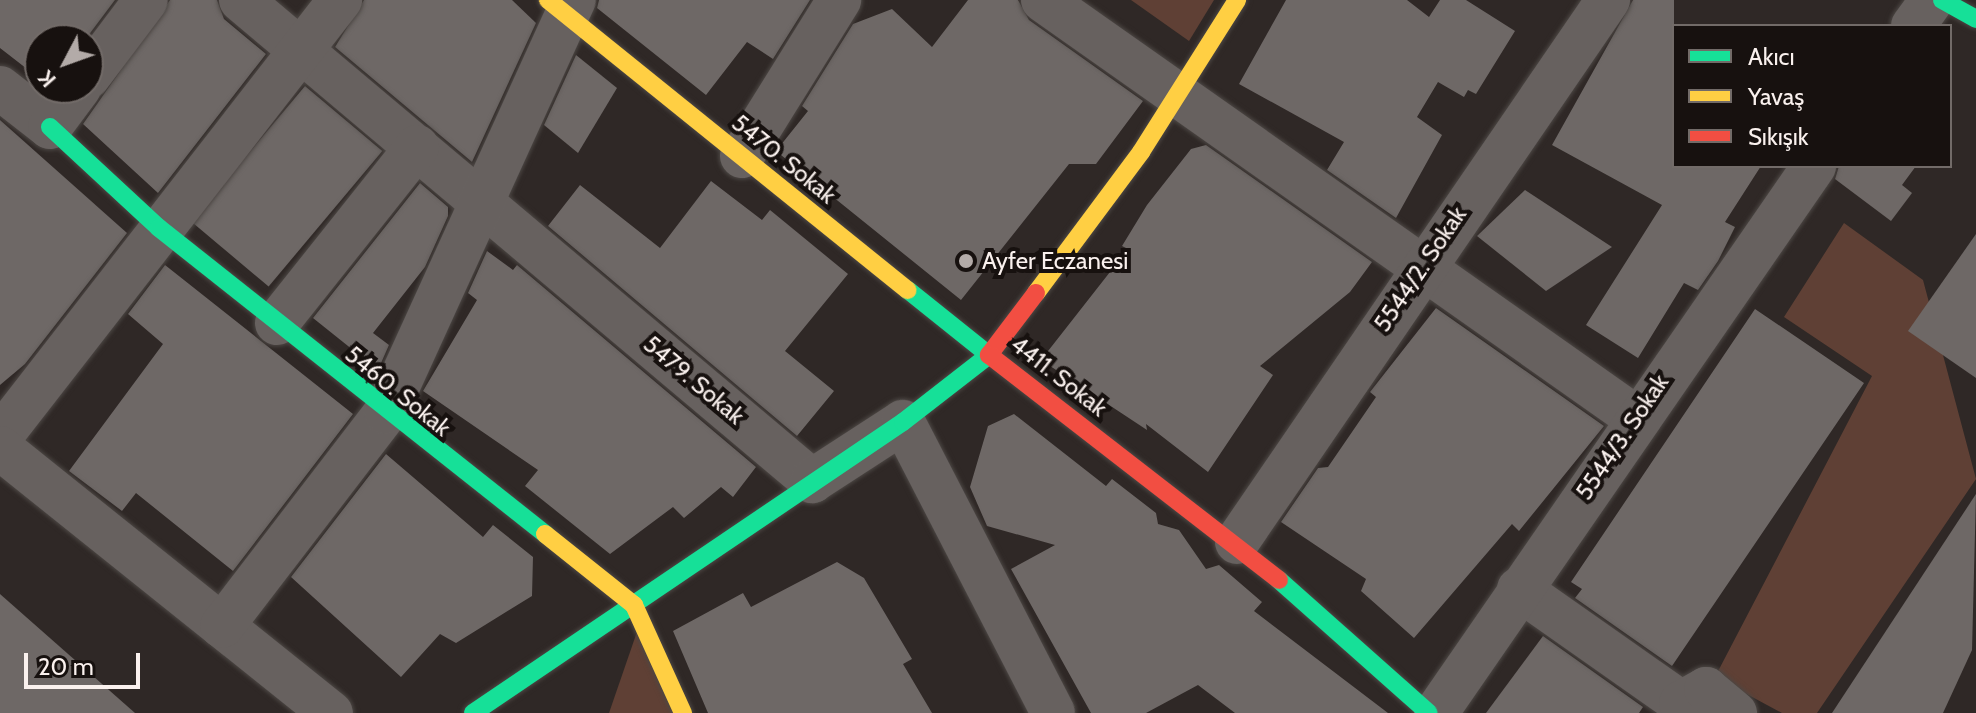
<!DOCTYPE html>
<html>
<head>
<meta charset="utf-8">
<style>
	body { margin:0 }
	#map { position:relative; width:1976px; height:713px; overflow:hidden; background:#2f2826; font-family:Cabin,sans-serif }
	div>[style] { position:absolute }
	.green>* { inset:0; background:#5f4035 }
	.building>* { inset:0; background:#6e6866; transform-origin:0 0 }
	.roads { filter:drop-shadow(0 0 2px #4c4744) drop-shadow(0 0 2px #4c4744) }
	.street>* { height:44px; margin:-22px; padding:0 22px; transform-origin:22px; border-radius:22px; background:#67615f }
	.fast>* { height:18px; margin:-9px; padding:0 9px; transform-origin:9px; border-radius:9px; background:#16e098 }
	.slow>* { height:18px; margin:-9px; padding:0 9px; transform-origin:9px; border-radius:9px; background:#ffcf43 }
	.jam>* { height:18px; margin:-9px; padding:0 9px; transform-origin:9px; border-radius:9px; background:#f24e42 }
	.dots>* { width:22px; height:22px; translate:-50% -50%; box-sizing:border-box; border:4px solid #17110f; border-radius:50% }
	span { translate:-50% -50%; white-space:nowrap; text-align:center; line-height:1.15; -webkit-text-stroke:8px #17110f; paint-order:stroke }
	.street-label { font-size:24px; color:#faf1ee }
	.poi-label { font-size:24px; color:#faf1ee }
	.left { translate:0 -50%; text-align:left }
	.legend { position:absolute; left:1672px; top:24px; width:280px; height:144px; box-sizing:border-box; background:#17110f; border:2px solid #726b68; margin:0; padding:10px 14px; list-style:none; font-size:24px; color:#faf1ee }
	.legend li { display:flex; align-items:center; gap:16px; height:40px }
	.legend b { width:40px; border:2px solid #726b68 }
	.north { position:absolute; left:24px; top:24px; width:80px; height:80px; box-sizing:border-box; background:#17110f; border:2px solid #726b68; border-radius:50%; rotate:229deg; font-size:22px; font-weight:700; line-height:32px; text-align:center; color:#faf1ee }
	.north::after { content:''; display:block; margin:auto; width:28px; height:36px; background:#b3aba8; clip-path:polygon(50% 0,100% 100%,50% 72%,0 100%) }
	.scale { position:absolute; left:24px; top:653px; width:116px; height:36px; box-sizing:border-box; border:4px solid #faf1ee; border-top:0; padding-left:10px; font-size:24px; line-height:28px; white-space:nowrap; color:#faf1ee; -webkit-text-stroke:6px #17110f; paint-order:stroke }
</style>
</head>
<body>
<div id="map">
	<div class="green">
		<i style="clip-path:polygon(1131px 0,1214px 0,1189px 41px)"></i>
		<i style="clip-path:polygon(1844px 223px,1923px 280px,1976px 479px,1817px 713px,1782px 713px,1715px 677px,1872px 376px,1784px 317px)"></i>
		<i style="clip-path:polygon(639px 626px,677px 713px,609px 713px)"></i>
	</div>
	<div class="building">
		<i style="clip-path:polygon(0 0,115px 0,85px 40px,40px 40px,40px 79px,0 48px)"></i>
		<i style="clip-path:polygon(170px 0,217px 0,224px 19px,266px 54px,158px 193px,83px 124px)"></i>
		<i style="clip-path:polygon(364px 0,512px 0,536px 23px,472px 162px,335px 47px)"></i>
		<i style="clip-path:polygon(599px 0,810px 0,773px 59px,747px 42px,706px 95px,597px 8px)"></i>
		<i style="clip-path:polygon(968px 0,1018px 0,1029px 20px,1143px 101px,1096px 164px,1069px 164px,961px 300px,776px 151px,808px 111px,802px 106px,853px 24px,892px 9px,932px 47px)"></i>
		<i style="clip-path:polygon(1286px 0,1407px 0,1429px 17px,1440px 0,1466px 0,1515px 31px,1476px 94px,1468px 90px,1464px 97px,1438px 82px,1417px 117px,1442px 135px,1396px 218px,1327px 170px,1344px 142px,1239px 84px)"></i>
		<i style="clip-path:polygon(1633px 0,1674px 0,1674px 166px,1761px 166px,1725px 222px,1735px 227px,1718px 261px,1698px 290px,1684px 283px,1638px 358px,1586px 325px,1662px 205px,1552px 145px)"></i>
		<i style="clip-path:polygon(576px 55px,617px 88px,578px 153px,544px 125px)"></i>
		<i style="left:305px;top:86px;width:101px;height:177px;rotate:40deg"></i>
		<i style="clip-path:polygon(0 120px,127px 233px,25px 364px,0 385px)"></i>
		<i style="clip-path:polygon(1206px 145px,1372px 262px,1350px 292px,1260px 366px,1273px 375px,1208px 472px,1146px 424px,1147px 430px,1041px 360px,1128px 249px,1122px 246px,1147px 205px,1191px 149px)"></i>
		<i style="clip-path:polygon(1839px 166px,1916px 166px,1902px 185px,1912px 193px,1891px 221px,1835px 179px)"></i>
		<i style="clip-path:polygon(711px 181px,762px 220px,770px 210px,848px 274px,785px 351px,834px 391px,797px 436px,548px 226px,580px 185px,660px 248px)"></i>
		<i style="clip-path:polygon(420px 183px,448px 207px,448px 216px,425px 267px,373px 333px,389px 345px,378px 370px,313px 318px)"></i>
		<i style="clip-path:polygon(1525px 190px,1612px 247px,1546px 291px,1477px 236px)"></i>
		<i style="clip-path:polygon(1976px 234px,1976px 378px,1908px 331px)"></i>
		<i style="clip-path:polygon(487px 251px,513px 270px,517px 265px,756px 467px,733px 497px,721px 487px,684px 518px,673px 507px,610px 554px,525px 486px,538px 470px,423px 391px,477px 300px,468px 293px)"></i>
		<i style="clip-path:polygon(165px 265px,353px 414px,233px 571px,136px 493px,122px 511px,69px 471px,163px 344px,128px 314px)"></i>
		<i style="clip-path:polygon(1436px 308px,1604px 426px,1519px 531px,1512px 524px,1414px 638px,1361px 591px,1366px 579px,1281px 522px,1318px 468px,1328px 467px,1376px 397px,1370px 392px)"></i>
		<i style="clip-path:polygon(1755px 309px,1864px 383px,1672px 666px,1575px 598px,1582px 589px,1571px 582px)"></i>
		<i style="clip-path:polygon(1014px 414px,1106px 486px,1112px 479px,1156px 513px,1158px 524px,1179px 530px,1206px 569px,1219px 565px,1262px 602px,1254px 611px,1388px 713px,1235px 713px,1198px 685px,1146px 713px,1091px 713px,1011px 569px,1055px 545px,987px 526px,970px 487px,988px 426px)"></i>
		<i style="clip-path:polygon(386px 454px,483px 537px,493px 525px,533px 557px,532px 596px,456px 643px,440px 634px,401px 677px,291px 577px)"></i>
		<i style="clip-path:polygon(1976px 494px,1972px 650px,1943px 713px,1832px 713px)"></i>
		<i style="clip-path:polygon(837px 562px,864px 578px,912px 659px,903px 664px,932px 713px,708px 713px,673px 631px,743px 593px,751px 607px)"></i>
		<i style="clip-path:polygon(0 594px,135px 713px,0 713px)"></i>
		<i style="clip-path:polygon(1543px 636px,1643px 707px,1639px 713px,1486px 713px)"></i>
	</div>
	<div class="roads">
		<div class="street">
			<i style="left:241px;top:0;width:747px;rotate:40.11deg"></i>
			<i style="left:812px;top:481px;width:108px;rotate:-33deg"></i>
			<i style="left:903px;top:422px;width:327px;rotate:62.7deg"></i>
			<i style="left:1043px;top:0;width:724px;rotate:35.16deg"></i>
			<i style="left:1913px;top:26px;width:32px;rotate:-54deg"></i>
			<i style="left:88px;top:77px;width:96px;rotate:-53deg"></i>
			<i style="left:0;top:88px;width:63px;rotate:38deg"></i>
			<i style="left:50px;top:127px;width:49px;rotate:-53.4deg"></i>
			<i style="left:742px;top:156px;width:184px;rotate:-58.1deg"></i>
			<i style="left:277px;top:323px;width:225px;rotate:-51.5deg"></i>
			<i style="left:0;top:437px;width:554px;rotate:-52.12deg"></i>
			<i style="left:0;top:448px;width:424px;rotate:38.7deg"></i>
			<i style="left:1237px;top:542px;width:657px;rotate:-55.61deg"></i>
			<i style="left:1519px;top:589px;width:198px;rotate:35.1deg"></i>
			<i style="left:1681px;top:703px;width:29px;rotate:-29deg"></i>
			<i style="left:1706px;top:689px;width:38px;rotate:40deg"></i>
			<i style="left:222px;top:626px;width:270px;rotate:-52.5deg"></i>
			<i style="left:386px;top:412px;width:453px;rotate:-65.5deg"></i>
			<i style="left:1436px;top:713px;width:665px;rotate:-55.35deg"></i>
		</div>
		<div class="fast">
			<i style="left:1942px;top:0;width:39px;rotate:29deg"></i>
			<i style="left:50px;top:127px;width:149px;rotate:42.8deg"></i>
			<i style="left:159px;top:228px;width:493px;rotate:38.4deg"></i>
			<i style="left:1279px;top:580px;width:200px;rotate:41.6deg"></i>
			<i style="left:473px;top:713px;width:519px;rotate:-34.09deg"></i>
			<i style="left:903px;top:422px;width:109px;rotate:-37.9deg"></i>
			<i style="left:989px;top:355px;width:104px;rotate:-141.3deg"></i>
		</div>
		<div class="slow">
			<i style="left:548px;top:0;width:462px;rotate:38.9deg"></i>
			<i style="left:1036px;top:293px;width:176px;rotate:-53.3deg"></i>
			<i style="left:1141px;top:152px;width:180px;rotate:-57.7deg"></i>
			<i style="left:545px;top:534px;width:114px;rotate:38.6deg"></i>
			<i style="left:634px;top:605px;width:119px;rotate:65.6deg"></i>
		</div>
		<div class="jam">
			<i style="left:1036px;top:293px;width:78px;rotate:127.2deg"></i>
			<i style="left:989px;top:355px;width:367px;rotate:37.8deg"></i>
		</div>
	</div>
	<div class="dots">
		<i style="left:966px;top:261px;background:#b3aba8"></i>
	</div>
	<div class="street-label">
		<span style="left:784px;top:159px;rotate:39deg">5470. Sokak</span>
		<span style="left:1420px;top:269px;rotate:-56deg">5544/2. Sokak</span>
		<span style="left:1059px;top:376px;rotate:38deg">4411. Sokak</span>
		<span style="left:694px;top:380px;rotate:40deg">5479. Sokak</span>
		<span style="left:398px;top:391px;rotate:39deg">5460. Sokak</span>
		<span style="left:1622px;top:437px;rotate:-56deg">5544/3. Sokak</span>
	</div>
	<div class="poi-label">
		<span class="left" style="left:982px;top:261px">Ayfer Eczanesi</span>
	</div>
	<ul class="legend">
	<li><b style="height:10px;background:#16e098"></b>Akıcı</li>
	<li><b style="height:10px;background:#ffcf43"></b>Yavaş</li>
	<li><b style="height:10px;background:#f24e42"></b>Sıkışık</li>
	</ul>
	<div class="north">K</div>
	<div class="scale">20 m</div>
</div>
</body>
</html>
